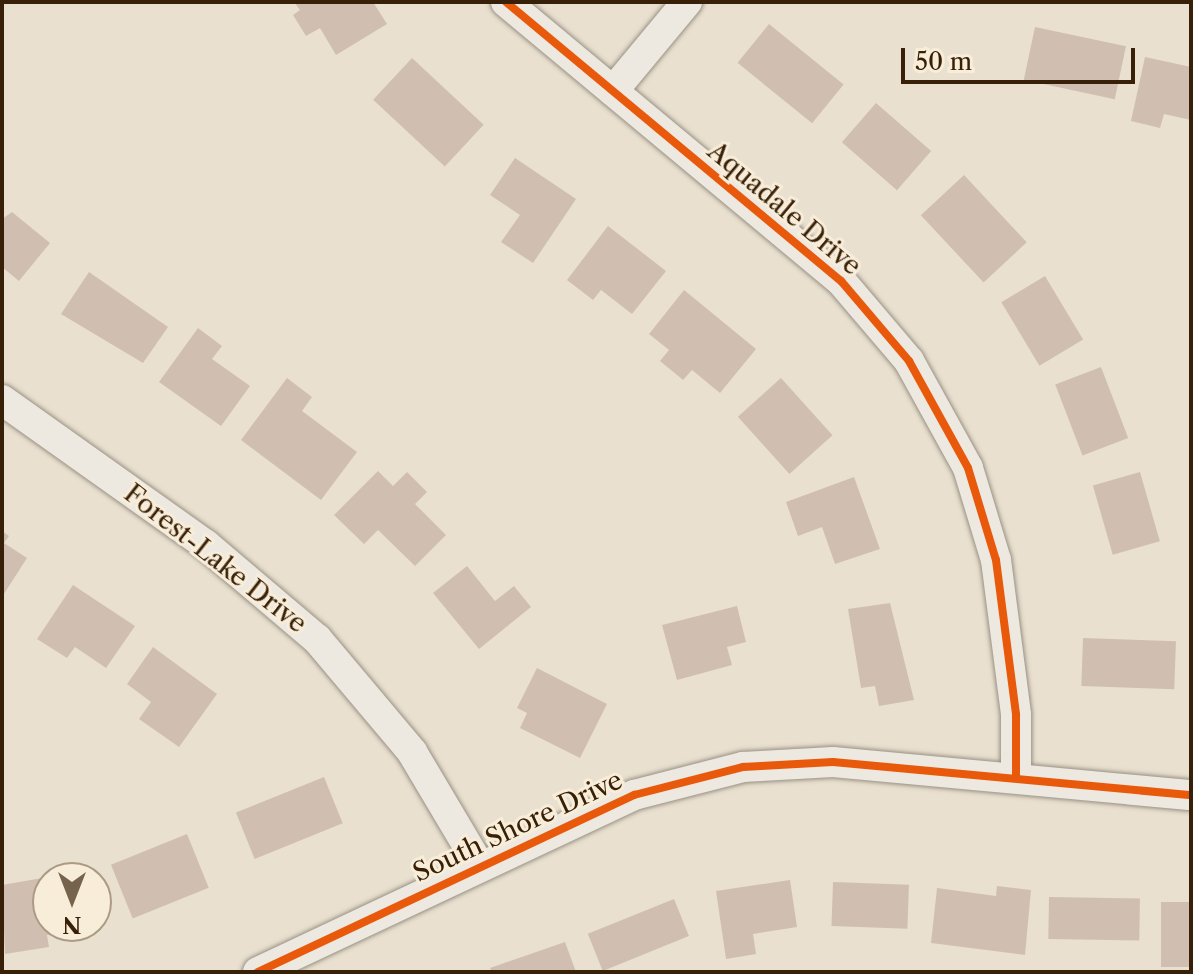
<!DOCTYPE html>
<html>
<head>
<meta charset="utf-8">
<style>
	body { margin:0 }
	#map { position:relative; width:1193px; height:974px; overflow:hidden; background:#e9e0cf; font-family:"Libre Caslon Text",serif }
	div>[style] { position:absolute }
	.building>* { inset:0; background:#d0bfb0; transform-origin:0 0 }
	.roads { filter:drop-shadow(0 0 2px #999184) drop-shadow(0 0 2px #999184) }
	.street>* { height:30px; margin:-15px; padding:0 15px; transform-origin:15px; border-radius:15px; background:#ede8e0 }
	.cycleway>* { height:8px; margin:-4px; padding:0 4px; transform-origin:4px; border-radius:4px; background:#e8590c }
	span { translate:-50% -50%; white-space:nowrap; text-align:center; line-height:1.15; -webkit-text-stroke:6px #f8edd9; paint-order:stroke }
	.street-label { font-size:26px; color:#382008 }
	.frame { position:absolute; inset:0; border:4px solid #382008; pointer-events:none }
	.north { position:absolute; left:32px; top:862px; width:80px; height:80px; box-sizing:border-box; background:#f8edd9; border:2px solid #ab9b85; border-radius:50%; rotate:180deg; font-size:22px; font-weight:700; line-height:32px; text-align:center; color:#382008 }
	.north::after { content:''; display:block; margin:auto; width:28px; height:36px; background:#76634e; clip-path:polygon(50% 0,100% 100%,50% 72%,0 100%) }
	.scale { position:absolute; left:901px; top:48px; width:234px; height:36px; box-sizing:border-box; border:4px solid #382008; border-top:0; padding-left:10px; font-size:24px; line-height:28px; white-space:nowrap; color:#382008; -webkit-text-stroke:6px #f8edd9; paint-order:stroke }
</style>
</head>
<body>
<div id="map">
	<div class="building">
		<i style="clip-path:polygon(294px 2px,373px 2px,387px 24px,336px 55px,320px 28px,306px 36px,293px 15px,300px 10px)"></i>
		<i style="left:769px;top:24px;width:96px;height:50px;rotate:39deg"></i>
		<i style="left:1035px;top:27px;width:93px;height:54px;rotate:12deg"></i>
		<i style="clip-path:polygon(1145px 57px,1191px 67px,1191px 120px,1164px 114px,1160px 128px,1131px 121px)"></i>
		<i style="left:412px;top:58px;width:98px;height:57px;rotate:43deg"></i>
		<i style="left:876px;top:103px;width:73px;height:52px;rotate:41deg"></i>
		<i style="clip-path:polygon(515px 158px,576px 199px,533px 263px,501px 242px,520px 215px,490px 195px)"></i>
		<i style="left:964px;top:175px;width:92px;height:59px;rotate:47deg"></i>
		<i style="clip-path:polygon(12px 212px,50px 243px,19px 281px,2px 267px,2px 219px)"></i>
		<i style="clip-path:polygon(608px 226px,666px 271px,632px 314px,601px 290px,593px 300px,567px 280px)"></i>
		<i style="clip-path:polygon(89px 272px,168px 327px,143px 363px,61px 314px)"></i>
		<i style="left:1045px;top:276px;width:74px;height:51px;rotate:59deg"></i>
		<i style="clip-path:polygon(684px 290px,756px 349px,720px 393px,692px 370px,683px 380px,660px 361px,669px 350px,649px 334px)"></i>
		<i style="clip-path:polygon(198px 328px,222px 346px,212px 359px,250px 386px,221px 426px,159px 382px)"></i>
		<i style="left:1101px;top:367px;width:76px;height:49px;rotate:69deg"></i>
		<i style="clip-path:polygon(287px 378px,312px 397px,302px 411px,357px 452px,321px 500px,241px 440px)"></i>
		<i style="left:781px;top:378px;width:77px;height:58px;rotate:48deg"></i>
		<i style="clip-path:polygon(378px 471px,393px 486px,407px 472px,427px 492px,415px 504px,446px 535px,415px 566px,378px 530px,364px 544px,334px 515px)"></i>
		<i style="left:1140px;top:472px;width:72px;height:49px;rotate:74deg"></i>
		<i style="clip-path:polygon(854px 477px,880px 549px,835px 564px,822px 527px,798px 536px,786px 502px)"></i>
		<i style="clip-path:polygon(2px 531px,9px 536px,4px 543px,27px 558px,2px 597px)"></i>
		<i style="clip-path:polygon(467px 566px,495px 601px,514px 586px,531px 607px,479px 649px,433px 593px)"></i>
		<i style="clip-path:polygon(73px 585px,135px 626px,106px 668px,75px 647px,67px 658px,37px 639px)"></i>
		<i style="clip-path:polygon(890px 603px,914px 700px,879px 706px,875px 686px,861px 688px,848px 609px)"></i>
		<i style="clip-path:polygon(737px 606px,746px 642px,727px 647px,732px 665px,677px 680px,662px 625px)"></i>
		<i style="left:1083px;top:638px;width:93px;height:48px;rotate:2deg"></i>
		<i style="clip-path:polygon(153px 647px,217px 694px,179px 747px,139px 719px,151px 702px,127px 684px)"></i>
		<i style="clip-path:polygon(537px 668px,607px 704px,580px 758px,520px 728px,527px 713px,517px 708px)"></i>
		<i style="left:324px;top:777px;width:50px;height:95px;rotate:68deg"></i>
		<i style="left:187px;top:834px;width:58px;height:82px;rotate:68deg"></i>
		<i style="clip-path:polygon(90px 870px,91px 878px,53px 878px,53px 876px)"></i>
		<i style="clip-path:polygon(48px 877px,48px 926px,95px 928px,47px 935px,49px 947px,5px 954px,2px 885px)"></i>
		<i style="clip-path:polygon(790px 880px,797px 927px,753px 934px,756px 954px,726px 959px,716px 891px)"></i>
		<i style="left:833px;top:882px;width:76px;height:44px;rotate:2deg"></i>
		<i style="clip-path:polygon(997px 886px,1031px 890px,1025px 955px,931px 943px,937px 888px,996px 896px)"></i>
		<i style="left:1049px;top:897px;width:91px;height:42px;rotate:1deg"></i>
		<i style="left:674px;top:899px;width:40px;height:93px;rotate:68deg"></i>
		<i style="left:1161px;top:902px;width:30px;height:65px"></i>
		<i style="clip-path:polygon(565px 942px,576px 972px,492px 972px,490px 968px)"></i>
	</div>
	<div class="roads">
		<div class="street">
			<i style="left:506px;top:2px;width:436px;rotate:39.8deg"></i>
			<i style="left:841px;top:281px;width:105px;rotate:49.6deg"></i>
			<i style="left:909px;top:361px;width:122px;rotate:61.1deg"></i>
			<i style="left:968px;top:468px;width:96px;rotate:73.1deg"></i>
			<i style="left:996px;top:560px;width:156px;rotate:82.6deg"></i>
			<i style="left:1016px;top:715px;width:63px;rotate:90deg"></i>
			<i style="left:613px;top:91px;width:116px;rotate:-50.3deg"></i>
			<i style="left:2px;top:400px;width:250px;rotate:35.4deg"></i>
			<i style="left:206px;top:545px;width:145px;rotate:40.3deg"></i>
			<i style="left:317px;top:639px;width:148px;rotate:49.9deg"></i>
			<i style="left:412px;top:752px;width:131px;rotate:59.3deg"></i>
			<i style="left:258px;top:972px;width:416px;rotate:-25.2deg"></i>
			<i style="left:634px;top:795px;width:113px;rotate:-14.4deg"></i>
			<i style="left:743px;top:767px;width:90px;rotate:-3.2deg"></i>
			<i style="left:833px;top:762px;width:360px;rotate:5.3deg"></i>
		</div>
	</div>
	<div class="cycleway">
		<i style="left:506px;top:2px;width:436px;rotate:39.8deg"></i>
		<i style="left:841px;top:281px;width:105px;rotate:49.6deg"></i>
		<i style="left:909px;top:361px;width:122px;rotate:61.1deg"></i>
		<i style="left:968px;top:468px;width:96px;rotate:73.1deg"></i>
		<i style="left:996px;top:560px;width:156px;rotate:82.6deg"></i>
		<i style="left:1016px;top:715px;width:63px;rotate:90deg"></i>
		<i style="left:258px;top:972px;width:416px;rotate:-25.2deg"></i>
		<i style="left:634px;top:795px;width:113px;rotate:-14.4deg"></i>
		<i style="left:743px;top:767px;width:90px;rotate:-3.2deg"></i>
		<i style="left:833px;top:762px;width:360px;rotate:5.3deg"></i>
	</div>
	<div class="street-label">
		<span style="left:784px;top:209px;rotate:40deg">Aquadale Drive</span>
		<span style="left:215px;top:559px;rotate:38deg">Forest-Lake Drive</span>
		<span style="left:518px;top:827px;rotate:-25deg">South Shore Drive</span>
	</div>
	<div class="frame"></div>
	<div class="north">N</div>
	<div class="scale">50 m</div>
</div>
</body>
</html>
